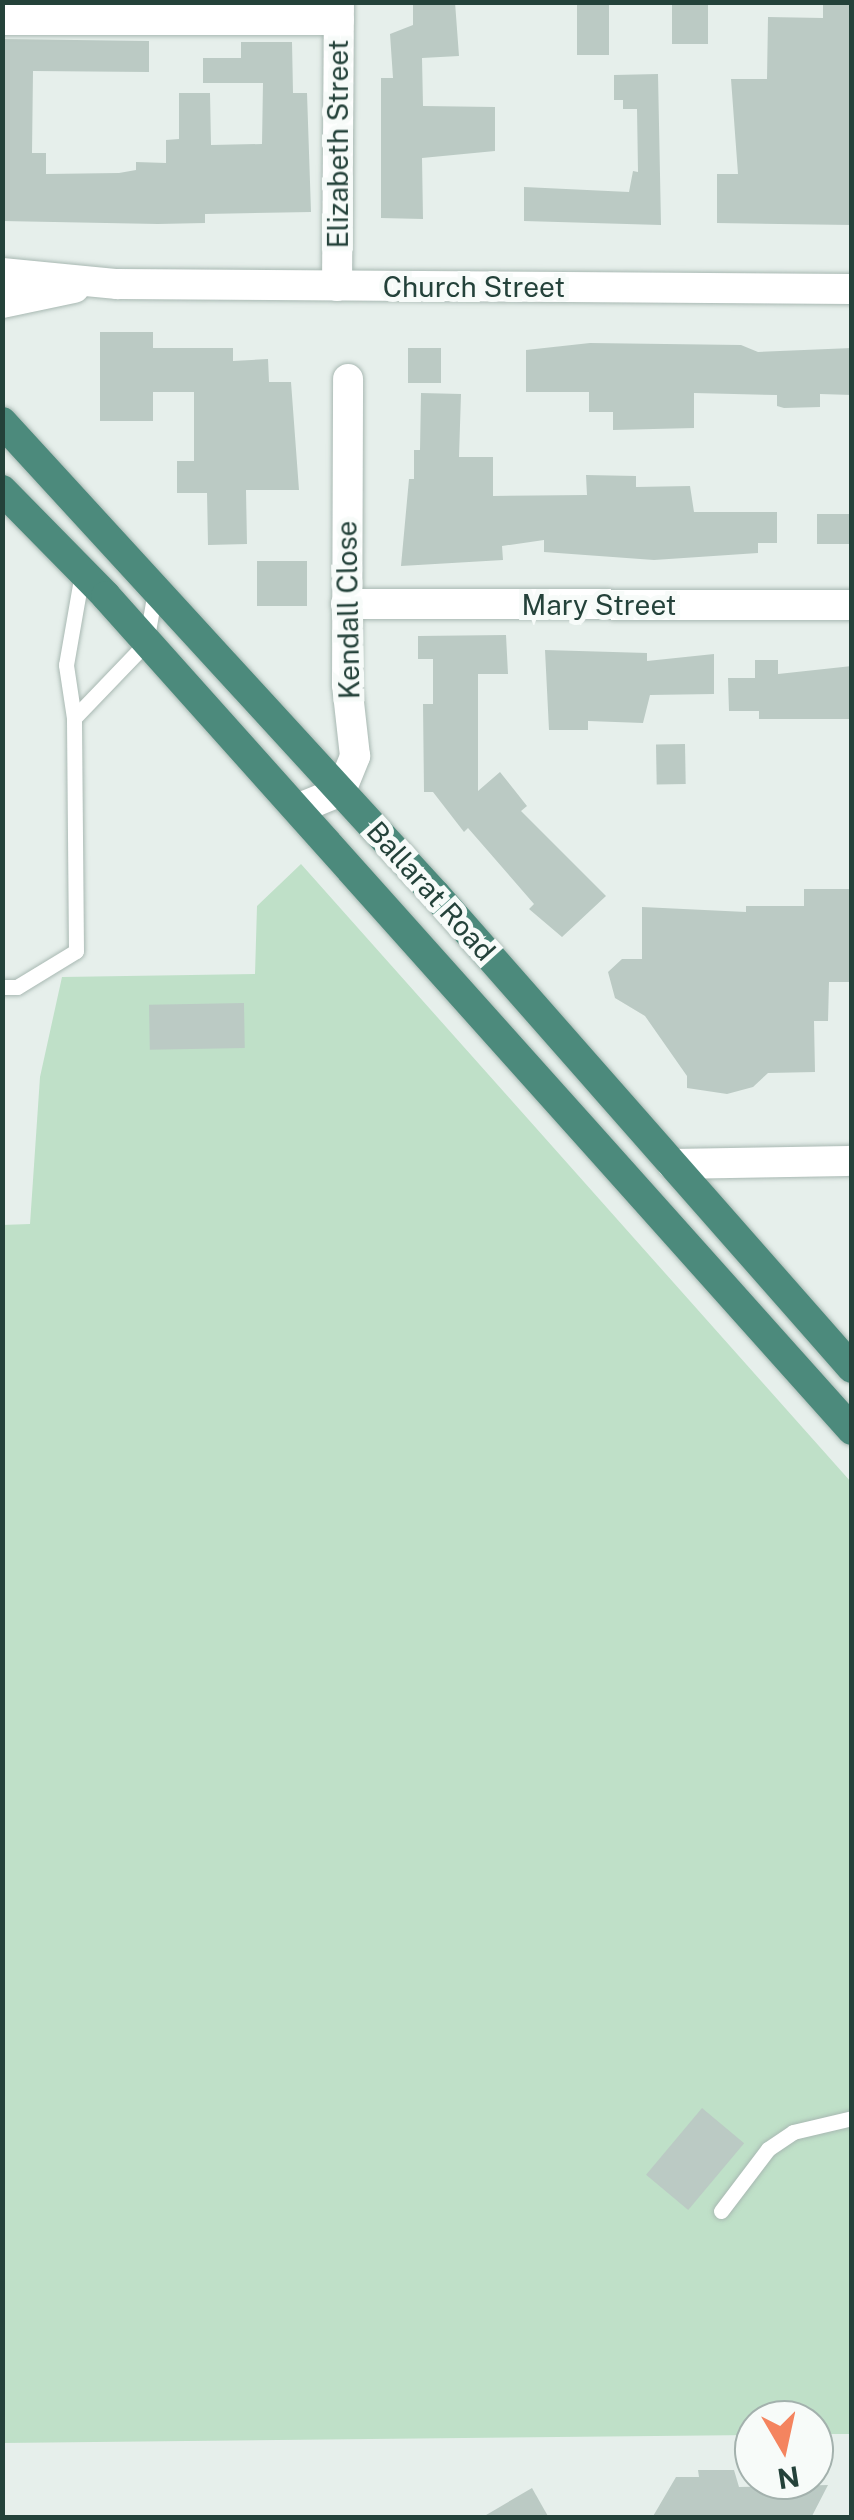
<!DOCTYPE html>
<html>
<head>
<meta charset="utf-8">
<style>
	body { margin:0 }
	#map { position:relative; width:854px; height:2520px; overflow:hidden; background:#e6efeb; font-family:"Public Sans",sans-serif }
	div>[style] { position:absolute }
	.green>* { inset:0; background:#bfe0c8 }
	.building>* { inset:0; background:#bbcac4; transform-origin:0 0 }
	.roads { filter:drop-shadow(0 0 2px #a8b8b2) drop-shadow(0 0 2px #a8b8b2) }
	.service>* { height:15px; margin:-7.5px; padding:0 7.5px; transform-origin:7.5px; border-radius:7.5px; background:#fff }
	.minor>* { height:30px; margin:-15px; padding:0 15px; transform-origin:15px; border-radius:15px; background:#fff }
	.tertiary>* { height:30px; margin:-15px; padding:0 15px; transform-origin:15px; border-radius:15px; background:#fff }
	.trunk>* { height:30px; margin:-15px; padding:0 15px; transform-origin:15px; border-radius:15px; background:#4c8a7c }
	span { translate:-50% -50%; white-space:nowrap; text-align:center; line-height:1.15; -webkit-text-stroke:10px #f7fbf9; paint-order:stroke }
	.street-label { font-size:28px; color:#24423a }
	.frame { position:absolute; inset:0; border:5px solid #24423a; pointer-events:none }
	.north { position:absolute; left:734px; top:2400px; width:100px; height:100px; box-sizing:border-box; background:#f7fbf9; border:2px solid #a3b1ad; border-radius:50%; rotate:171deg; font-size:28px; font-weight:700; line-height:40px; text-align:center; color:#24423a }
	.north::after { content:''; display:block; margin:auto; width:35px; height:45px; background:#f4845f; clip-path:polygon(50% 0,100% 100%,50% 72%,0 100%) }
</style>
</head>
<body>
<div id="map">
	<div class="green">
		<i style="clip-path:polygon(301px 864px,851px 1482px,851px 2434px,814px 2434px,814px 2420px,754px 2420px,754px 2435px,3px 2443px,2px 1225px,30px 1224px,40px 1077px,62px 977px,255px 974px,257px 906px)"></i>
	</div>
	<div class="building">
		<i style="clip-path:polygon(413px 2px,455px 2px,459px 56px,422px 58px,423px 106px,495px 107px,495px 151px,422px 158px,423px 219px,381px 218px,381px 78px,393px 78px,390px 34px,413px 25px)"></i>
		<i style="left:577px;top:2px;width:32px;height:53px"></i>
		<i style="left:672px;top:2px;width:36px;height:42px"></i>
		<i style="clip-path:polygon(823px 2px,852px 2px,852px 225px,717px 223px,717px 174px,738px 174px,731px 79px,767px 79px,768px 17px,823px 18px)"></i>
		<i style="clip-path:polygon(2px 39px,149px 41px,149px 72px,33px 71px,32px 153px,46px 153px,46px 174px,119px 173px,136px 170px,136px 162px,166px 163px,166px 140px,179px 139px,179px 93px,210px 93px,211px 145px,262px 144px,263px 83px,203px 83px,203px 58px,241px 58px,241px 42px,292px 42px,293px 93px,307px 93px,311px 212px,205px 214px,205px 223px,158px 224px,2px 221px)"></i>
		<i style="clip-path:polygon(658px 74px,661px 225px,524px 221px,524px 187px,629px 192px,633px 171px,638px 172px,637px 109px,623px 109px,623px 100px,614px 100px,614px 75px)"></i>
		<i style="clip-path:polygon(100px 332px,153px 332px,153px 348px,233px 348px,233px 361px,268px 359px,269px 382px,291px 382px,299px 490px,246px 490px,247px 544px,208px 545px,207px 493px,177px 493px,177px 461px,194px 461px,194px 392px,153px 392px,153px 421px,100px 421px)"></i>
		<i style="clip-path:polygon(590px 343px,741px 345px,758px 352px,852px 348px,852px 395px,820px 394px,820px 407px,784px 408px,777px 406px,777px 395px,694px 393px,694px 428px,613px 430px,613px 412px,589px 412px,589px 392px,526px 392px,526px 350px)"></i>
		<i style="left:408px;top:348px;width:33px;height:35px"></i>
		<i style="clip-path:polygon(421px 393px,461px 394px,459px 457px,493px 457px,493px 496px,587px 495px,586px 475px,636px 476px,636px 487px,690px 486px,694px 512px,777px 512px,777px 543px,758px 543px,758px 553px,654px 560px,544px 552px,544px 540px,502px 546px,503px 560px,401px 566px,409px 479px,414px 479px,414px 450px,420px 450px)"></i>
		<i style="left:817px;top:514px;width:35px;height:30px"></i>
		<i style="left:307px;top:561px;width:45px;height:50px;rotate:90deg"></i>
		<i style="clip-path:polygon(506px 635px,508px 674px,478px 674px,478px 791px,500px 772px,527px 806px,521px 811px,606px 896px,562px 937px,529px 909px,534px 904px,468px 828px,464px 832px,433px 792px,424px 792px,423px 704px,433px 704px,433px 659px,418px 659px,418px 636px)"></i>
		<i style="clip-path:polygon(545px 650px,647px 653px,647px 661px,714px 654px,714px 694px,650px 695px,643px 723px,588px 721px,588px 730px,549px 730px)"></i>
		<i style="clip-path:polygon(755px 660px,778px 660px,778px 674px,852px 666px,852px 719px,759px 719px,759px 711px,729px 711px,728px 678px,755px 678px)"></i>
		<i style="left:685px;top:744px;width:40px;height:29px;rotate:89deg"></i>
		<i style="clip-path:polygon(804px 889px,852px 889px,852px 982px,829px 982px,828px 1021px,814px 1021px,815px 1072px,768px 1073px,753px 1087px,727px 1094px,687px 1088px,687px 1076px,645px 1016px,615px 998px,608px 972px,622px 959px,642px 959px,642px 907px,746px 912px,746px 906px,804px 906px)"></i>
		<i style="left:244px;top:1003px;width:45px;height:95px;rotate:89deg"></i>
		<i style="left:702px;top:2108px;width:55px;height:87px;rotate:40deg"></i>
		<i style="clip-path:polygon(698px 2470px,734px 2470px,739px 2487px,828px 2485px,811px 2518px,652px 2518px,676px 2477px,699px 2477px)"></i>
		<i style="clip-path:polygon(532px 2488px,549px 2518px,481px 2518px)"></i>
	</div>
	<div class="roads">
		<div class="service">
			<i style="left:74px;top:718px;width:104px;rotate:-46.2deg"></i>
			<i style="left:146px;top:643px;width:53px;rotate:-80.2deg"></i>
			<i style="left:2px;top:987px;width:15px"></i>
			<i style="left:17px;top:987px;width:69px;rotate:-31.4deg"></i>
			<i style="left:76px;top:951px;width:233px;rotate:-90.5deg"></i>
			<i style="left:74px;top:718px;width:54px;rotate:-98.6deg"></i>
			<i style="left:66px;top:665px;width:93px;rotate:-80.1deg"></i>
			<i style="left:721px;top:2211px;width:78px;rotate:-52.8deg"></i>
			<i style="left:768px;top:2149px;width:30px;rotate:-34deg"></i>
			<i style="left:793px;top:2132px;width:61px;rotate:-13.3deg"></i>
		</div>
		<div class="minor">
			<i style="left:2px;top:20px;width:337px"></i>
			<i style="left:346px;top:604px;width:506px;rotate:0.11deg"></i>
			<i style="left:297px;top:809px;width:48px;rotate:-22.2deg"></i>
			<i style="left:341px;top:791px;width:38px;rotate:-68deg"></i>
			<i style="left:355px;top:756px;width:71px;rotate:-96.4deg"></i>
			<i style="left:347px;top:685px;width:306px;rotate:-89.8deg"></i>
			<i style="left:672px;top:1164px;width:180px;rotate:-1deg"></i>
		</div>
		<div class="tertiary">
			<i style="left:2px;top:273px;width:116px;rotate:5.5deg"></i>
			<i style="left:117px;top:284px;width:735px;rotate:0.39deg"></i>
			<i style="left:337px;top:286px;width:284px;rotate:-89.6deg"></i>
			<i style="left:2px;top:303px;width:74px;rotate:-11.8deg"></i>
		</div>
		<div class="trunk">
			<i style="left:2px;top:422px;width:641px;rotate:47.47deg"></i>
			<i style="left:435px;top:894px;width:631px;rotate:48.66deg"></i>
			<i style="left:2px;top:490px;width:148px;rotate:45.5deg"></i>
			<i style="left:106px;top:596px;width:1119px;rotate:48.19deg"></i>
		</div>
	</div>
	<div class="street-label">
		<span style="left:338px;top:144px;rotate:-90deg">Elizabeth Street</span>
		<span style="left:474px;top:287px">Church Street</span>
		<span style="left:599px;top:605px">Mary Street</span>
		<span style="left:348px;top:610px;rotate:-91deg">Kendall Close</span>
		<span style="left:431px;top:891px;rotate:48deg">Ballarat Road</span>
	</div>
	<div class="frame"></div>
	<div class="north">N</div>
</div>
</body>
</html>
